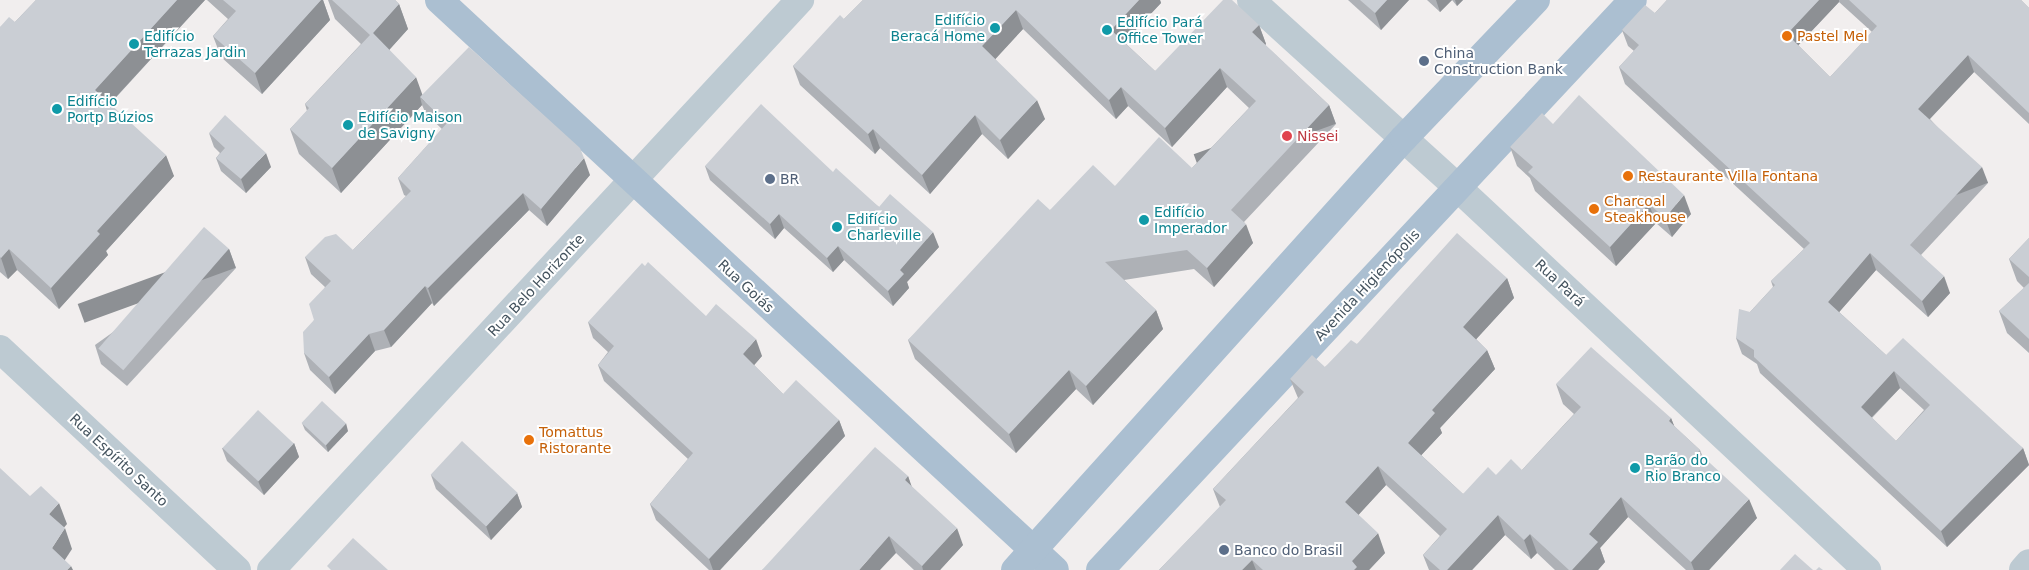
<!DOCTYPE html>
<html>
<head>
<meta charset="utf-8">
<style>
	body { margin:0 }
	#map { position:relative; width:2029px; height:570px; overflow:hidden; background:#f1eeee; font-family:"DejaVu Sans",sans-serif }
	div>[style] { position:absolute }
	.minor>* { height:28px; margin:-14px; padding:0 14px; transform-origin:14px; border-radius:14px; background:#bdcad2 }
	.major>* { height:28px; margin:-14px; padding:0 14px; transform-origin:14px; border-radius:14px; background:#abbfd1 }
	.wall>* { inset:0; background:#aeb1b6 }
	.shaded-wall>* { inset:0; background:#8d9094; transform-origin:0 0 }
	.building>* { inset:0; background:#caced4; transform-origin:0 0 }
	.dots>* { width:14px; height:14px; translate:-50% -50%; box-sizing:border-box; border:2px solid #fff; border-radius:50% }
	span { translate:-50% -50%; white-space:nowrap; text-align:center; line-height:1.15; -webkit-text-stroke:4px #fff; paint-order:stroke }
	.culture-label { font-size:14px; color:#0d838f }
	.right { translate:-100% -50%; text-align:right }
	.left { translate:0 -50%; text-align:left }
	.food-label { font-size:14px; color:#c56008 }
	.service-label { font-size:14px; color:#4e5e75 }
	.health-label { font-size:14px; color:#be3a42 }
	.street-label { font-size:14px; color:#44535e }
</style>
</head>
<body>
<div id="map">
	<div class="minor">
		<i style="left:1251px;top:0;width:280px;rotate:42.2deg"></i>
		<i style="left:1458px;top:188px;width:560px;rotate:43.05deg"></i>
		<i style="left:0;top:349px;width:324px;rotate:43deg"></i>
		<i style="left:271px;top:570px;width:778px;rotate:-47.14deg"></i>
		<i style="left:2023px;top:570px;width:9px;rotate:-49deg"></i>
	</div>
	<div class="major">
		<i style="left:439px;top:0;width:839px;rotate:42.78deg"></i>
		<i style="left:1015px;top:570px;width:581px;rotate:-48deg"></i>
		<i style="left:1404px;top:138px;width:191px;rotate:-46.3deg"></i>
		<i style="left:1100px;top:570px;width:780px;rotate:-46.92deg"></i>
	</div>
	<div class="wall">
		<i style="clip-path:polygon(36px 0,205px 0,110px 104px,174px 176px,106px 251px,108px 255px,59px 309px,17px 270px,8px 279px,0 272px,0 27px,15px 22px)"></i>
		<i style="clip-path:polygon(207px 0,323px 0,330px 20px,262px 94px,221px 57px,213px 36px,228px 19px)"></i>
		<i style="clip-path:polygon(328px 0,395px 0,399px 4px,408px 29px,389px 50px,422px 95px,590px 175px,547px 226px,529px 210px,434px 306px,432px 303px,391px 347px,375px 351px,335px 394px,310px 370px,304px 353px,314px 320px,325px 287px,311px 274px,305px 257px,353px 250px,406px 196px,404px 195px,398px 178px,442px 129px,426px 114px,422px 105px,341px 193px,299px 154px,290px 129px,307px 111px,305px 104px,361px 44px,335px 19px)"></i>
		<i style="clip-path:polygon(863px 0,1160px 0,1161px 3px,1124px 42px,1155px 71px,1259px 25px,1266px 44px,1265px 45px,1329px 105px,1336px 124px,1244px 222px,1253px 243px,1214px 287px,1194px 269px,1124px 280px,1156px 310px,1163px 329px,1093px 405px,1076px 389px,1016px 453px,915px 359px,908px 340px,1050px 210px,1115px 186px,1192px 168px,1249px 108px,1227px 87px,1172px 147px,1128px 106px,1116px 119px,1023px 29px,995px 59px,1045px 119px,1008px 159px,982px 134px,930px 194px,880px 148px,875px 154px,800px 85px,793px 66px,844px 19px)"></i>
		<i style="clip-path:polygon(1348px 0,1409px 0,1381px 30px)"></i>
		<i style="clip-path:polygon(1427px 0,1463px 0,1457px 6px,1452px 0,1440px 12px)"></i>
		<i style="clip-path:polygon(evenodd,1667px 0,2021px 0,2029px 8px,2029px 124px,1974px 72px,1930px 119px,1988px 183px,1921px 255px,1950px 293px,1928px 317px,1876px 270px,1839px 312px,1886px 355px,2023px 448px,2029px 465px,1947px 547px,1760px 373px,1757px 364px,1742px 354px,1736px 338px,1750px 312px,1773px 287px,1771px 281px,1804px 249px,1625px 84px,1619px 67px,1634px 51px,1628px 46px,1622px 30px,1655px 13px,1667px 0,1839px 2px,1872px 32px,1830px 77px,1798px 45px,1839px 2px,1667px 0,1900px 388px,1924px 410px,1896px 441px,1872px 418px,1900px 388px)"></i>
		<i style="clip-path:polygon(1553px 124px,1691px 214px,1672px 237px,1656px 223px,1616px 266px,1535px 191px,1530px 178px,1517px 166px,1510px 147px)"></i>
		<i style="clip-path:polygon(209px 133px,271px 167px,246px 193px,221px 171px,216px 158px,220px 153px,214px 147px)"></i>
		<i style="clip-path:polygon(705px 166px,833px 172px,879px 207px,939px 247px,907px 282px,909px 288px,893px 306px,844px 260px,833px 272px,784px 228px,775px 239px,710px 180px)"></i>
		<i style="clip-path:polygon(2029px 238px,2029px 353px,2007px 333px,1999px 311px,2024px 288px,2017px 281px,2009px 259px)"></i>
		<i style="clip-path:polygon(229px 249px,236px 268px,127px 386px,101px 364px,95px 345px)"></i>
		<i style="clip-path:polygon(1507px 278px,1514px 298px,1476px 339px,1487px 350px,1495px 369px,1440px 428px,1442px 433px,1421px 455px,1463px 494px,1496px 475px,1522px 470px,1574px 414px,1563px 404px,1556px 384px,1671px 418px,1674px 426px,1700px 450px,1702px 455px,1757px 518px,1709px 570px,1686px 570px,1628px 517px,1600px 548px,1605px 562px,1598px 570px,1555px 570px,1537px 553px,1531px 559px,1505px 535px,1472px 570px,1429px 570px,1423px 555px,1440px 536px,1386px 485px,1358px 515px,1385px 553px,1369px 570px,1159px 570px,1220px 507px,1213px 489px,1298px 398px,1290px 379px,1325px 367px,1357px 344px)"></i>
		<i style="clip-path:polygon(706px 316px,762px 356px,754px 365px,783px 394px,839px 420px,845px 436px,720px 570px,709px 570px,656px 520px,650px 504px,688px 459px,604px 381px,598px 365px,608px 352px,593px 338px,588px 322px)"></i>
		<i style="clip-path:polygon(302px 423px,348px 431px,328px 452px,305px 430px)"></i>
		<i style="clip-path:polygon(294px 443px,299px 457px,264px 495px,227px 461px,222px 448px)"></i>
		<i style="clip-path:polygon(431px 475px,517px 493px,522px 507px,491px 540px,436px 489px)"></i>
		<i style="clip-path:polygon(908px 476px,911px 486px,963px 545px,940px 570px,914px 570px,896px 553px,762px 570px)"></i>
	</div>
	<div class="shaded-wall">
		<i style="clip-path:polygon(177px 0,205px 0,103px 111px,95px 90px)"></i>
		<i style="clip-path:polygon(321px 0,323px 0,330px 20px,262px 94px,255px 73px)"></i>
		<i style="clip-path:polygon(1139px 0,1160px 0,1161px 3px,1118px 49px,1111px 30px)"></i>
		<i style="clip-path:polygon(1387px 0,1409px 0,1381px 30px,1375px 13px)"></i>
		<i style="clip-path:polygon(1436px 0,1452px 0,1440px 12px)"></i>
		<i style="clip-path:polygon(1455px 0,1463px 0,1457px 6px)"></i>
		<i style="clip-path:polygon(1819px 0,1839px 0,1839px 2px,1793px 51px,1787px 34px)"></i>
		<i style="clip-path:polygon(399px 4px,408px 29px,382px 58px,373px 33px)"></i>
		<i style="clip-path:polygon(1016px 10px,1023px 29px,989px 66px,982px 46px)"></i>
		<i style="clip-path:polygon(1259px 25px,1266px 44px,1259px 52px,1252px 32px)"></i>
		<i style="clip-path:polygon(1968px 55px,1974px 72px,1924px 125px,1918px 109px)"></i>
		<i style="clip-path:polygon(1220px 68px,1227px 87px,1172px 147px,1165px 128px)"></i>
		<i style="clip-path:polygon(416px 77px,425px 102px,420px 97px,422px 105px,341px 193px,332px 168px)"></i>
		<i style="clip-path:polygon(1121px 87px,1128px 106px,1116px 119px,1109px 100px)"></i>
		<i style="clip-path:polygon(1037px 100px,1045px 119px,1008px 159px,1000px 140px)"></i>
		<i style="left:1329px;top:105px;width:20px;height:144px;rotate:70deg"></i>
		<i style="clip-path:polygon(975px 115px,982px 134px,930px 194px,922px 175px)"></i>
		<i style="clip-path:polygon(873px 129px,880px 148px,875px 154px,868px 134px)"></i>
		<i style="clip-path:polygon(266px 153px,271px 167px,246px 193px,241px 179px)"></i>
		<i style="clip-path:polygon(166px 155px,174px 176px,106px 251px,108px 255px,59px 309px,51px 288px,97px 231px)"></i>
		<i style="clip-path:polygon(584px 158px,590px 175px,547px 226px,541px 209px)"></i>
		<i style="left:1982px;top:167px;width:17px;height:106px;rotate:69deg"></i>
		<i style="clip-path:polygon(523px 193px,529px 210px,434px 306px,428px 288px)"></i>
		<i style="clip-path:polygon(1684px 195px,1691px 214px,1672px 237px,1665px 218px)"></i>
		<i style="clip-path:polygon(1649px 204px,1656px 223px,1616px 266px,1610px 247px)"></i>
		<i style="clip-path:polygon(779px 214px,784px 228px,775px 239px,770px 224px)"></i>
		<i style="clip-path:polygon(1246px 224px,1253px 243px,1214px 287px,1207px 268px)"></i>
		<i style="clip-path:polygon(933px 232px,939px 247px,907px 282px,909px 288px,893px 306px,888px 291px,900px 270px)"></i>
		<i style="clip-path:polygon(838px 246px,844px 260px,833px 272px,827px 258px)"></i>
		<i style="clip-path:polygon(9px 249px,17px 270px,8px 279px,1px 258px)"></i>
		<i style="left:229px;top:249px;width:20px;height:161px;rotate:70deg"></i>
		<i style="clip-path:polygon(1870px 253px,1876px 270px,1834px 318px,1828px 302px)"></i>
		<i style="clip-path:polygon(1944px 276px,1950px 293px,1928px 317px,1922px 301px)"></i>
		<i style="clip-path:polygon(1507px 278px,1514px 298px,1470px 346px,1463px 327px)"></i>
		<i style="clip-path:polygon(425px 286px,432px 303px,391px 347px,384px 330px)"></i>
		<i style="clip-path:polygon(1156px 310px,1163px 329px,1093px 405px,1086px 386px)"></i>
		<i style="clip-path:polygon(369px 334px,375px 351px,335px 394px,329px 377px)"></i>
		<i style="clip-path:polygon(756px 339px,762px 356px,749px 371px,743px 354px)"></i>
		<i style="clip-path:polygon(1487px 350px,1495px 369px,1440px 428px,1442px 433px,1415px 462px,1408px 443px,1432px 410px)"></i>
		<i style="clip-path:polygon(1069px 370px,1076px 389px,1016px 453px,1009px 434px)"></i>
		<i style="clip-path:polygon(1894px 371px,1900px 388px,1866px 423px,1861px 407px)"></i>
		<i style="clip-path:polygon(1671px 418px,1679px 438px,1669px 421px)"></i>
		<i style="clip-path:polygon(839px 420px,845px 436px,720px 570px,713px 570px,709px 559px)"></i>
		<i style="clip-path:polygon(346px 423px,348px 431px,328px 452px,326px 445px)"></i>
		<i style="clip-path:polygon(294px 443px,299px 457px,264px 495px,258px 481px)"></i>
		<i style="clip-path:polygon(2023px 448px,2029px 465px,1947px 547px,1941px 531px)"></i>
		<i style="clip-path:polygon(1378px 466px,1386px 485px,1352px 522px,1345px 502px)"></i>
		<i style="clip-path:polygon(908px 476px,914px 493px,905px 480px)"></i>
		<i style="clip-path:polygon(517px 493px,522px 507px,491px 540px,486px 526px)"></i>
		<i style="clip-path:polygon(1621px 497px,1628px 517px,1600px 548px,1605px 562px,1598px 570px,1572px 570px,1589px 534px)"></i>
		<i style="clip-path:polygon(1749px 499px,1757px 518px,1709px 570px,1694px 570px,1691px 562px)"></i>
		<i style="clip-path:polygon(59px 503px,67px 524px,57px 536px,49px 514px)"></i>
		<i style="clip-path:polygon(1498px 515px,1505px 535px,1472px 570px,1447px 570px)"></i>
		<i style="clip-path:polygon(65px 528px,72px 549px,59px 569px,52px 548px)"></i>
		<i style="clip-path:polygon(957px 528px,963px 545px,940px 570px,923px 570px,922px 566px)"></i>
		<i style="clip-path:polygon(1378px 533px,1385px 553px,1369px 570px,1354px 570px,1352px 561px)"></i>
		<i style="clip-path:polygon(1530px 534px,1537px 553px,1531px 559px,1524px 540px)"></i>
		<i style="clip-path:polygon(889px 536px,896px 553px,880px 570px,859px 570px)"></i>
		<i style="clip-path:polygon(1252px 560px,1256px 570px,1242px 570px)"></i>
		<i style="clip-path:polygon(71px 566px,73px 570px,67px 570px)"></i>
	</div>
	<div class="building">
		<i style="clip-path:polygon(36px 0,177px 0,95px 90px,166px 155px,97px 231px,100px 234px,51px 288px,9px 249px,1px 258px,0 257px,0 27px,9px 17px,15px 22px)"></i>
		<i style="clip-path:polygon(223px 0,321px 0,255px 73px,213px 36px,236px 11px)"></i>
		<i style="clip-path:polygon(332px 0,395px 0,399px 4px,373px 33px,416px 77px,332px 168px,290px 129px,309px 108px,305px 104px,370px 35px)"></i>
		<i style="clip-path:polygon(863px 0,1139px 0,1111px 30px,1155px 71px,1223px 0,1232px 0,1259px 25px,1252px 32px,1329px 105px,1231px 210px,1246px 224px,1207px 268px,1187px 250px,1105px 262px,1156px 310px,1086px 386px,1069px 370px,1009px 434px,908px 340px,1038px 199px,1050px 210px,1093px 165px,1115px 186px,1159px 137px,1192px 168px,1256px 101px,1220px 68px,1165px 128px,1121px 87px,1109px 100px,1016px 10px,982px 46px,1037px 100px,1000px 140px,975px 115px,922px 175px,873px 129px,868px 134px,793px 66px,840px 15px,844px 19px)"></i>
		<i style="clip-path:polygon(1360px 0,1387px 0,1375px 13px)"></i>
		<i style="clip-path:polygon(evenodd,1667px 0,1819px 0,1787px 34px,1830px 77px,1877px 26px,1849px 0,2021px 0,2029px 8px,2029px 113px,1968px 55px,1918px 109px,1982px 167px,1910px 245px,1944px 276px,1922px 301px,1870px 253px,1828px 302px,1886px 355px,1903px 338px,2023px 448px,1941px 531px,1754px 357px,1754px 350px,1736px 338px,1739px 309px,1750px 312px,1775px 285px,1771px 281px,1810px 243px,1619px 67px,1639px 45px,1622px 30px,1645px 5px,1655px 13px,1667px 0,1894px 371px,1930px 405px,1896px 441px,1861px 407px,1894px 371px)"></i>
		<i style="clip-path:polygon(469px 47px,580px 148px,584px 158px,541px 209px,523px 193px,428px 288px,425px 286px,384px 330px,369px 334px,329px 377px,304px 353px,303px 332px,314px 320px,309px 304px,331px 281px,305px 257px,325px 237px,336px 234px,353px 250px,411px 191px,398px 178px,447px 123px,420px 97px)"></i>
		<i style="clip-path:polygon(1579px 95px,1684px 195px,1665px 218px,1649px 204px,1610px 247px,1528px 172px,1533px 167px,1510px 147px,1542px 113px,1553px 124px)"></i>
		<i style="clip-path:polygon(761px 104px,833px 172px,836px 168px,879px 207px,890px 194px,933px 232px,900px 270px,904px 274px,888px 291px,838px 246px,827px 258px,779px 214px,770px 224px,705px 166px)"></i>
		<i style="clip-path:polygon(225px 115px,266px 153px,241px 179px,216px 158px,225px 148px,209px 133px)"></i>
		<i style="left:204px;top:227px;width:33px;height:161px;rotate:41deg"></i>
		<i style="clip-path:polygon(1457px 233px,1507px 278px,1463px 327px,1487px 350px,1432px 410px,1435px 413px,1408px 443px,1463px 494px,1488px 467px,1496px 475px,1511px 459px,1522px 470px,1581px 407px,1556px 384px,1591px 347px,1671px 418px,1669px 421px,1700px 450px,1698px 452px,1749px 499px,1691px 562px,1621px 497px,1589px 534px,1598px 542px,1572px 570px,1569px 570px,1530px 534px,1524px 540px,1498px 515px,1447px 570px,1440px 570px,1423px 555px,1447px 529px,1378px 466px,1345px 502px,1378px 533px,1352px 561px,1357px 567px,1354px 570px,1263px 570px,1252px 560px,1242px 570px,1159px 570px,1226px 500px,1213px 489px,1304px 392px,1290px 379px,1312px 355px,1325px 367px,1351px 340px,1357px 344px)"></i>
		<i style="clip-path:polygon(2029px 238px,2029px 277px,2009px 259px)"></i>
		<i style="clip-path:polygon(648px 262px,706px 316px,716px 304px,756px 339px,743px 354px,783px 394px,796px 380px,839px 420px,709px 559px,650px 504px,693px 453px,598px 365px,614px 346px,588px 322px,642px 263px,645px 266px)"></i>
		<i style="clip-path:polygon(2029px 283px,2029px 339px,1999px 311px)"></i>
		<i style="left:322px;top:401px;width:33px;height:30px;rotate:43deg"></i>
		<i style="left:258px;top:410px;width:49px;height:52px;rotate:43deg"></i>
		<i style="left:462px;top:441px;width:76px;height:46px;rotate:43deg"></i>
		<i style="clip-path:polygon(875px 447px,908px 476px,905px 480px,957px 528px,922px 566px,889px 536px,859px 570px,762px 570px)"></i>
		<i style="clip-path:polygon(0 468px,30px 496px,41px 486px,59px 503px,49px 514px,65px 528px,52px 548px,71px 566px,67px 570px,0 570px)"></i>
		<i style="clip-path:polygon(353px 538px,388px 570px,331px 570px,327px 566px)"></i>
		<i style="clip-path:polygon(1795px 554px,1813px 570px,1780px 570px)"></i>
		<i style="clip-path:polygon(1819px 567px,1823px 570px,1816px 570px)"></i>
	</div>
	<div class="dots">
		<i style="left:995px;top:28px;background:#0f9aa8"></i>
		<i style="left:1107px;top:30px;background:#0f9aa8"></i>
		<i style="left:1787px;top:36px;background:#e8710a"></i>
		<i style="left:134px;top:44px;background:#0f9aa8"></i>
		<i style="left:1424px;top:61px;background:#5c6f8a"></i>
		<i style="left:57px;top:109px;background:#0f9aa8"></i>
		<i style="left:348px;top:125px;background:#0f9aa8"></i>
		<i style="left:1287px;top:136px;background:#e0444e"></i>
		<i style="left:1628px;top:176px;background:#e8710a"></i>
		<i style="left:770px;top:179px;background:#5c6f8a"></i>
		<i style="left:1594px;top:209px;background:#e8710a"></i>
		<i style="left:1144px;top:220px;background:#0f9aa8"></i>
		<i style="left:837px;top:227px;background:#0f9aa8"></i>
		<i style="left:529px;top:440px;background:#e8710a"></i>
		<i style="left:1635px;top:468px;background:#0f9aa8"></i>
		<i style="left:1224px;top:550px;background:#5c6f8a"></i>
	</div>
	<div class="culture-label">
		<span class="right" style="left:985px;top:28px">Edifício<br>Beracá Home</span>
		<span class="left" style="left:1117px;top:30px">Edifício Pará<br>Office Tower</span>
		<span class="left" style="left:144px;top:44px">Edifício<br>Terrazas Jardin</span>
		<span class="left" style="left:67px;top:109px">Edifício<br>Portp Búzios</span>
		<span class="left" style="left:358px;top:125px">Edifício Maison<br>de Savigny</span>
		<span class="left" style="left:1154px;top:220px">Edifício<br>Imperador</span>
		<span class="left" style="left:847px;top:227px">Edifício<br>Charleville</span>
		<span class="left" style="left:1645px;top:468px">Barão do<br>Rio Branco</span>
	</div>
	<div class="food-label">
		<span class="left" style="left:1797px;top:36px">Pastel Mel</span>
		<span class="left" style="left:1638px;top:176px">Restaurante Villa Fontana</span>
		<span class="left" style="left:1604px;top:209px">Charcoal<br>Steakhouse</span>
		<span class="left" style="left:539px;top:440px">Tomattus<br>Ristorante</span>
	</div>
	<div class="service-label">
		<span class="left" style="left:1434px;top:61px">China<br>Construction Bank</span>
		<span class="left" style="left:780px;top:179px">BR</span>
		<span class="left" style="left:1234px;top:550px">Banco do Brasil</span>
	</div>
	<div class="health-label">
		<span class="left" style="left:1297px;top:136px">Nissei</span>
	</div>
	<div class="street-label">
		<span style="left:1560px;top:283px;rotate:43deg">Rua Pará</span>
		<span style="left:536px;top:285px;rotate:-47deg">Rua Belo Horizonte</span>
		<span style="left:1367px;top:285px;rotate:-47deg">Avenida Higienópolis</span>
		<span style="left:746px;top:286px;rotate:43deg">Rua Goiás</span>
		<span style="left:119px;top:460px;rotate:43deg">Rua Espírito Santo</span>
	</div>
</div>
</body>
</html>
